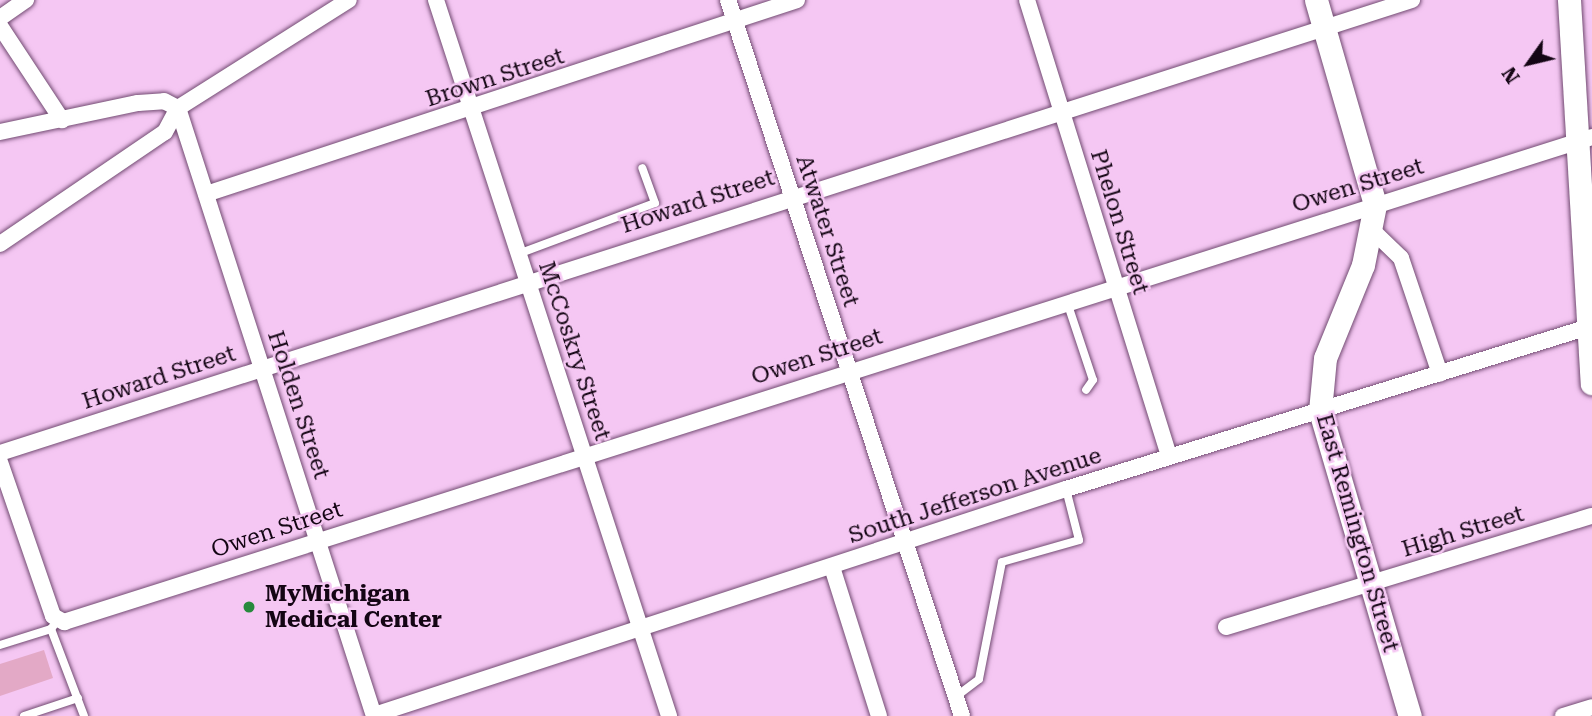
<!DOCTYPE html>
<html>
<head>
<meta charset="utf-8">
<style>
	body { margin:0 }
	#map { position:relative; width:1592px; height:716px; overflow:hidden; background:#f5c7f3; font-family:"Roboto Serif",serif }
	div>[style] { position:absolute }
	.building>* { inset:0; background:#e3a9c6 }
	.roads { filter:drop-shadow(0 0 2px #724b72) drop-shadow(0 0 2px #724b72) }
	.service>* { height:8px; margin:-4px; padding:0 4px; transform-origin:4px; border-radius:4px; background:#fff }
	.minor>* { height:16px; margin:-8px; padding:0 8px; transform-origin:8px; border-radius:8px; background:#fff }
	.secondary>* { height:23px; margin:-11.5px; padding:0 11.5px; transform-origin:11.5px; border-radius:11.5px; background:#fff }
	.dots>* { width:19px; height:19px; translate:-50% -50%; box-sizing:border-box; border:4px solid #f5c7f3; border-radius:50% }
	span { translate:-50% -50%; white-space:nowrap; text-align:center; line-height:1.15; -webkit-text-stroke:5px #f5c7f3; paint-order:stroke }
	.street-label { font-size:23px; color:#140514 }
	.poi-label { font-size:23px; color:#140514; font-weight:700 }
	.left { translate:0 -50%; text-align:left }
	.north { position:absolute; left:1494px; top:28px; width:70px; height:70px; -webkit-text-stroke:5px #f5c7f3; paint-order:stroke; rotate:236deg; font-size:19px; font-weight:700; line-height:28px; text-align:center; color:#140514 }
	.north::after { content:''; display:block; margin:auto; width:24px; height:32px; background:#140514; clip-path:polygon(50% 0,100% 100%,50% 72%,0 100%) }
</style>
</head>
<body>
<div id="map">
	<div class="building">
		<i style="clip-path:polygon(44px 650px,53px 678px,0 696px,0 664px)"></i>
	</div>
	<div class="roads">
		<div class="service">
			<i style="left:518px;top:254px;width:146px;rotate:-20.4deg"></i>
			<i style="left:655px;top:203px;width:37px;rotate:-110deg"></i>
			<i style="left:1067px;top:302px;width:82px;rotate:71.6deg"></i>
			<i style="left:1093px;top:380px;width:12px;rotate:125deg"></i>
			<i style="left:57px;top:621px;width:10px;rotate:127deg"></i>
			<i style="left:51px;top:629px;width:93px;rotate:69.2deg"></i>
			<i style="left:0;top:645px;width:53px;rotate:-17.4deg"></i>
			<i style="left:958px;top:695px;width:26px;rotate:-37deg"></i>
			<i style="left:979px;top:679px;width:119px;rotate:-78.9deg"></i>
			<i style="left:1002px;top:562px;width:80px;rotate:-15.9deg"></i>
			<i style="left:1079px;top:540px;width:53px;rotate:-104.3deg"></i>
			<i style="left:24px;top:716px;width:57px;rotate:-18.4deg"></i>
		</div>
		<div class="minor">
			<i style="left:436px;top:0;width:753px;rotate:71.97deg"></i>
			<i style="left:728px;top:0;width:753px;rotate:71.9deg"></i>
			<i style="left:1027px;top:0;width:478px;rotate:72.7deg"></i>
			<i style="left:0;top:18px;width:32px;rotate:-35deg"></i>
			<i style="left:0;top:26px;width:113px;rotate:56.6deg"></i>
			<i style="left:178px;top:108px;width:639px;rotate:72.13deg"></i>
			<i style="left:178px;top:108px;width:202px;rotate:-32.3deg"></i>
			<i style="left:0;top:132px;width:141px;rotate:-11.9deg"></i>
			<i style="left:138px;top:103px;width:26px;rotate:-4deg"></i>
			<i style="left:164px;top:101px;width:16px;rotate:27deg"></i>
			<i style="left:206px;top:194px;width:622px;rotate:-18.17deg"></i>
			<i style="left:1372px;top:230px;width:40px;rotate:44deg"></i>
			<i style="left:1401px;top:258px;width:122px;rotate:71.4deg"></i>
			<i style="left:0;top:244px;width:199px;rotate:-34.2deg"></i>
			<i style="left:165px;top:132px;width:27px;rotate:-62deg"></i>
			<i style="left:0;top:453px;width:1483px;rotate:-17.79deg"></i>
			<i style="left:0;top:462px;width:163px;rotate:71deg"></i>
			<i style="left:53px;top:616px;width:13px;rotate:29deg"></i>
			<i style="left:64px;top:622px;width:1603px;rotate:-17.61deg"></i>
			<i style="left:832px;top:567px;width:156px;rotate:72.5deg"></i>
			<i style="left:1226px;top:627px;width:382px;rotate:-16.9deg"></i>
			<i style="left:374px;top:715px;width:728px;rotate:-18.09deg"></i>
			<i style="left:1066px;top:489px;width:551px;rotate:-17.22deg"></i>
			<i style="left:1563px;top:716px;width:30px;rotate:-17deg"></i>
		</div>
		<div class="secondary">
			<i style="left:1316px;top:0;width:213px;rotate:73.9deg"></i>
			<i style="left:1375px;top:205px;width:61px;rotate:101.3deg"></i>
			<i style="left:1363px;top:265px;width:100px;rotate:112.2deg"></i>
			<i style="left:1325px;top:358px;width:53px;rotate:95.4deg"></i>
			<i style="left:1320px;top:411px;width:318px;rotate:73.6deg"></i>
			<i style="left:1569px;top:0;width:384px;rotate:86.6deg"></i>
		</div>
	</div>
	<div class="dots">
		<i style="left:249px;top:607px;background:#27893d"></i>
	</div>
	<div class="street-label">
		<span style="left:495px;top:78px;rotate:-18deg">Brown Street</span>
		<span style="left:1358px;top:186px;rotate:-17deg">Owen Street</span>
		<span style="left:698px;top:202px;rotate:-18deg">Howard Street</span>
		<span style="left:1119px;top:222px;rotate:73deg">Phelon Street</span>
		<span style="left:827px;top:231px;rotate:72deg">Atwater Street</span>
		<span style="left:574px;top:351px;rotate:72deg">McCoskry Street</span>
		<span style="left:817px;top:357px;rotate:-18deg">Owen Street</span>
		<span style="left:159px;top:378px;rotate:-18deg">Howard Street</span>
		<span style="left:298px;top:405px;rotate:72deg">Holden Street</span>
		<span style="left:975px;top:496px;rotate:-18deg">South Jefferson Avenue</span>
		<span style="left:277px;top:530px;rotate:-18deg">Owen Street</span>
		<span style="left:1463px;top:532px;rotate:-17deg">High Street</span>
		<span style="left:1357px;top:533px;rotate:74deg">East Remington Street</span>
	</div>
	<div class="poi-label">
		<span class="left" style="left:265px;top:607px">MyMichigan<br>Medical Center</span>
	</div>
	<div class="north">N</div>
</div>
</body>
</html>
